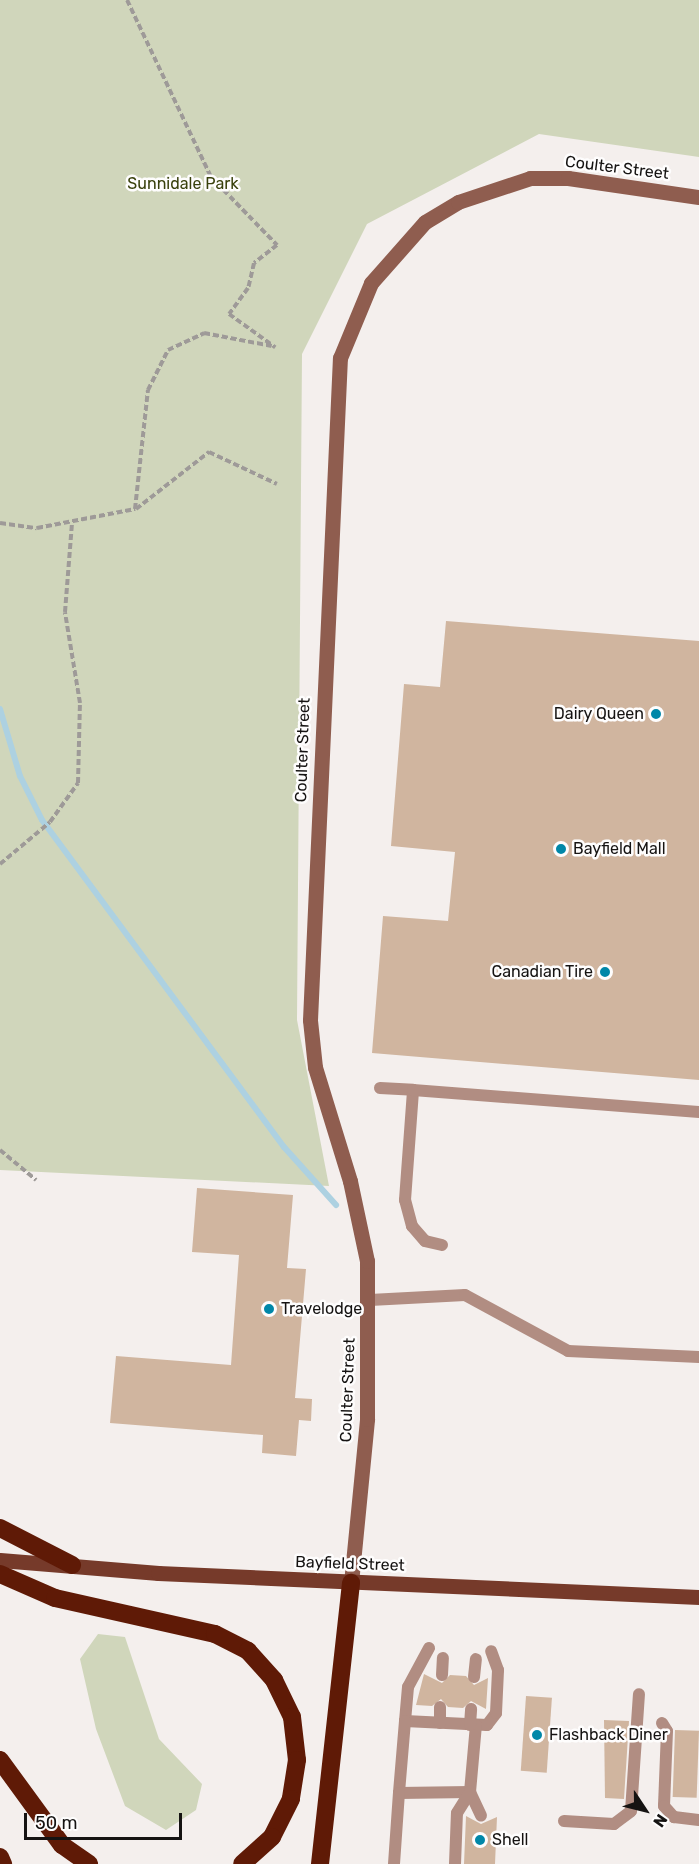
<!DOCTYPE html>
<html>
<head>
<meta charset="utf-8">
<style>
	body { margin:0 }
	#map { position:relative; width:699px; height:1864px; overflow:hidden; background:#f4efed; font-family:Rubik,sans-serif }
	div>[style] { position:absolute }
	.green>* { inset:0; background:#d0d6bb }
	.stream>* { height:6px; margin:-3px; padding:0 3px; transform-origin:3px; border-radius:3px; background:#add1e1 }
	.building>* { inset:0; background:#d0b59f; transform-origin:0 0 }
	.path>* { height:4px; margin-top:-2px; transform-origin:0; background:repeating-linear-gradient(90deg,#9e9a98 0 6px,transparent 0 9px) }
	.lane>* { height:12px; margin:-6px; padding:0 6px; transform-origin:6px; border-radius:6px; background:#b18d82 }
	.secondary>* { height:15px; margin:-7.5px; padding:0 7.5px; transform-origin:7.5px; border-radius:7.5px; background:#8f5d4f }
	.primary>* { height:15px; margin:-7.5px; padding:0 7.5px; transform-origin:7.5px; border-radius:7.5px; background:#763a2a }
	.highway>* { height:18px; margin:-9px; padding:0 9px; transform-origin:9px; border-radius:9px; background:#5f1a06 }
	.dots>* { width:16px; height:16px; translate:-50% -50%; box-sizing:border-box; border:3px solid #fefdfd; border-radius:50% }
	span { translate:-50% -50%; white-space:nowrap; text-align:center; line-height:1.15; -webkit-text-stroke:5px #fefdfd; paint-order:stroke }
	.street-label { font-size:16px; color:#151312 }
	.park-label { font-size:16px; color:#39410c }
	.poi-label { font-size:16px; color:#151312 }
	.right { translate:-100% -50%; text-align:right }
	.left { translate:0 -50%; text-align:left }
	.north { position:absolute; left:615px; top:1780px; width:60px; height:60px; -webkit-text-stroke:4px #fefdfd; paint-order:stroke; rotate:125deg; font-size:16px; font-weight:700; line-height:24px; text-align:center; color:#151312 }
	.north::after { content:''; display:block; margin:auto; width:21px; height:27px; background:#151312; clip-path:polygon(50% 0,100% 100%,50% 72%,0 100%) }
	.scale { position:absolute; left:24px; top:1813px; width:158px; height:27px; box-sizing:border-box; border:3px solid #151312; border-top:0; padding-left:8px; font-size:18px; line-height:21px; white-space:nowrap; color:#151312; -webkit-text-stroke:4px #fefdfd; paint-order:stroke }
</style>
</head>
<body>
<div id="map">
	<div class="green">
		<i style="clip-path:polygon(0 0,699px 0,699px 157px,539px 134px,367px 224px,302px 354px,297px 1020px,329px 1186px,0 1170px)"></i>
		<i style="clip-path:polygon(98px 1634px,125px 1637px,159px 1739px,202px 1784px,196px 1810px,166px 1830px,125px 1806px,96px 1729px,80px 1659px)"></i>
	</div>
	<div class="stream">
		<i style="left:0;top:709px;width:70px;rotate:73.4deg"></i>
		<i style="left:20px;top:776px;width:49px;rotate:63.4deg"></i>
		<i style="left:42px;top:820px;width:407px;rotate:53.5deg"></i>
		<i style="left:284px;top:1147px;width:78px;rotate:48.1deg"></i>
	</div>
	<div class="building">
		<i style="clip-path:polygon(446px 621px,699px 641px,699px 1080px,372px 1053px,383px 916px,448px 921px,455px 852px,391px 846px,404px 684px,440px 687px)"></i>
		<i style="clip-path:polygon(197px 1188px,293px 1195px,287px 1268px,306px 1269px,295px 1398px,312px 1399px,311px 1421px,299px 1420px,296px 1456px,262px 1453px,263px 1435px,110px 1423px,116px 1356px,231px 1365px,239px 1255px,192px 1252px)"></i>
		<i style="clip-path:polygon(424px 1674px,442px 1683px,450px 1675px,466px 1676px,474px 1685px,488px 1678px,486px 1709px,471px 1701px,463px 1708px,448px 1707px,441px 1699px,432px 1706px,416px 1705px)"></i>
		<i style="left:526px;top:1696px;width:26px;height:75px;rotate:4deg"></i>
		<i style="clip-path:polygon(604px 1720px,629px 1721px,624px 1799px,605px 1798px)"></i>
		<i style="left:675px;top:1730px;width:24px;height:67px;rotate:2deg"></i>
		<i style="clip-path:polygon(466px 1816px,481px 1824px,497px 1817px,495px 1864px,464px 1864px)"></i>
	</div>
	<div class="path">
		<i style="left:127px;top:0;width:196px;rotate:64.6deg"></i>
		<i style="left:211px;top:177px;width:95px;rotate:45.9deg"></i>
		<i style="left:277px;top:245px;width:29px;rotate:142deg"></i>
		<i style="left:254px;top:263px;width:26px;rotate:103deg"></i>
		<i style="left:248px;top:288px;width:32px;rotate:126deg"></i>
		<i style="left:229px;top:314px;width:57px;rotate:35.7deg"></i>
		<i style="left:136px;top:509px;width:93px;rotate:-38deg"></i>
		<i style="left:209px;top:452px;width:75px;rotate:25.2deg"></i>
		<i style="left:0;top:523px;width:37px;rotate:8deg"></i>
		<i style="left:37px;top:528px;width:100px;rotate:-11deg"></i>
		<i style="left:135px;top:509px;width:120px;rotate:-83.8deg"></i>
		<i style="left:148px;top:390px;width:45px;rotate:-63.4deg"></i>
		<i style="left:168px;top:350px;width:40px;rotate:-25deg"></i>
		<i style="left:204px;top:333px;width:69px;rotate:10.8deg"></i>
		<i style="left:0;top:864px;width:65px;rotate:-40deg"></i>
		<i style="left:50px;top:822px;width:48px;rotate:-54.3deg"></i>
		<i style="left:78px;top:783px;width:80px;rotate:-88.6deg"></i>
		<i style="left:80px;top:703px;width:92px;rotate:-99.4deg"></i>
		<i style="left:65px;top:612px;width:88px;rotate:-85.5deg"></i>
		<i style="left:0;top:1150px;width:47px;rotate:39.8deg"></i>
	</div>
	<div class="lane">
		<i style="left:380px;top:1088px;width:33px;rotate:3deg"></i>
		<i style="left:442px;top:1245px;width:17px;rotate:-167deg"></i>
		<i style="left:425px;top:1241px;width:20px;rotate:-131deg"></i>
		<i style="left:412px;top:1226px;width:27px;rotate:-105deg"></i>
		<i style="left:405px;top:1200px;width:110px;rotate:-85.8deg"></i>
		<i style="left:413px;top:1090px;width:287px;rotate:4.4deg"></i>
		<i style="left:370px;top:1300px;width:95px;rotate:-3deg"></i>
		<i style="left:465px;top:1295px;width:117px;rotate:28.5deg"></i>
		<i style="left:568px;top:1351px;width:131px;rotate:2.6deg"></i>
		<i style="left:429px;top:1648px;width:44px;rotate:118.3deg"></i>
		<i style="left:408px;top:1687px;width:34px;rotate:95deg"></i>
		<i style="left:405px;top:1721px;width:82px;rotate:2.8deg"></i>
		<i style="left:487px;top:1725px;width:15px;rotate:-53deg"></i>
		<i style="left:496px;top:1713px;width:43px;rotate:-87.3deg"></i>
		<i style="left:498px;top:1670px;width:20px;rotate:-110deg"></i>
		<i style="left:442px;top:1675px;width:17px;rotate:-87deg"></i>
		<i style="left:474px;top:1677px;width:18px;rotate:-84deg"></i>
		<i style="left:405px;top:1721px;width:72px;rotate:94.8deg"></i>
		<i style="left:399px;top:1793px;width:71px;rotate:-0.8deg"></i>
		<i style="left:470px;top:1792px;width:67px;rotate:-84.9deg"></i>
		<i style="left:440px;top:1723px;width:16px;rotate:-90deg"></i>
		<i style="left:662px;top:1723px;width:9px;rotate:58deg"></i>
		<i style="left:667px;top:1731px;width:75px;rotate:92.3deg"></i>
		<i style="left:664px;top:1806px;width:15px;rotate:48deg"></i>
		<i style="left:674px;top:1817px;width:25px;rotate:7deg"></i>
		<i style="left:470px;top:1725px;width:16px;rotate:-86deg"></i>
		<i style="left:470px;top:1792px;width:26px;rotate:65deg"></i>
		<i style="left:564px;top:1821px;width:50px;rotate:3.4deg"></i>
		<i style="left:614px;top:1824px;width:21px;rotate:-37deg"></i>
		<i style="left:631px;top:1811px;width:117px;rotate:-86.1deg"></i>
		<i style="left:394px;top:1864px;width:71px;rotate:-86deg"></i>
		<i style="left:455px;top:1864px;width:51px;rotate:-87.8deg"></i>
		<i style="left:457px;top:1813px;width:25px;rotate:-58deg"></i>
	</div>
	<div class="secondary">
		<i style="left:351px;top:1583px;width:165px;rotate:-84.4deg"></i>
		<i style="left:367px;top:1419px;width:158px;rotate:-90deg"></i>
		<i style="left:367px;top:1261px;width:82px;rotate:-102deg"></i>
		<i style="left:350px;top:1181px;width:119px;rotate:-107.1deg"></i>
		<i style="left:315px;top:1067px;width:47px;rotate:-96.1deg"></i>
		<i style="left:310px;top:1020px;width:663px;rotate:-87.41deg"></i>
		<i style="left:340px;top:358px;width:81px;rotate:-67.5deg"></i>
		<i style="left:371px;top:283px;width:81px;rotate:-48.5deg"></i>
		<i style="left:425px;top:222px;width:39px;rotate:-31deg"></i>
		<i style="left:458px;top:202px;width:76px;rotate:-18.4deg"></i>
		<i style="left:530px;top:178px;width:38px"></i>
		<i style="left:568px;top:178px;width:132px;rotate:8.3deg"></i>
	</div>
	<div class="primary">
		<i style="left:0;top:1560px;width:159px;rotate:4.7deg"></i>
		<i style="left:158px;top:1573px;width:542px;rotate:2.54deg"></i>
	</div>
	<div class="highway">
		<i style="left:0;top:1528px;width:81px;rotate:27.2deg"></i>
		<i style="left:0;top:1574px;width:60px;rotate:23.6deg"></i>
		<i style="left:55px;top:1598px;width:164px;rotate:12.7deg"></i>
		<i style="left:215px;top:1634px;width:37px;rotate:27deg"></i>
		<i style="left:248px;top:1651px;width:39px;rotate:48deg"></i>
		<i style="left:274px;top:1680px;width:41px;rotate:64.1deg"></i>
		<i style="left:292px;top:1717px;width:43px;rotate:83.4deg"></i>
		<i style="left:297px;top:1760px;width:39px;rotate:99deg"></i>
		<i style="left:291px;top:1799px;width:42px;rotate:116.6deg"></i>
		<i style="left:272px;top:1837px;width:40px;rotate:138deg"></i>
		<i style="left:0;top:1760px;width:105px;rotate:53.9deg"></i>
		<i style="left:62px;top:1845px;width:33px;rotate:35deg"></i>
		<i style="left:0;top:1857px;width:8px;rotate:67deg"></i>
		<i style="left:320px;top:1864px;width:283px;rotate:-83.7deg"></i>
	</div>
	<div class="dots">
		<i style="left:656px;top:714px;background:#0087a8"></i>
		<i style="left:561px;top:849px;background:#0087a8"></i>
		<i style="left:605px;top:972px;background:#0087a8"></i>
		<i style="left:269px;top:1309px;background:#0087a8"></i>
		<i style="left:537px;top:1735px;background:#0087a8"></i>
		<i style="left:480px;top:1840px;background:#0087a8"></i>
	</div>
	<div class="street-label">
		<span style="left:617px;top:168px;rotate:7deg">Coulter Street</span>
		<span style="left:303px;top:750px;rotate:-88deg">Coulter Street</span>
		<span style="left:348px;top:1390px;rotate:-88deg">Coulter Street</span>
		<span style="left:350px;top:1564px;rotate:2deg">Bayfield Street</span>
	</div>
	<div class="park-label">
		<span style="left:183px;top:184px">Sunnidale Park</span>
	</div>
	<div class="poi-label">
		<span class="right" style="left:644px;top:714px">Dairy Queen</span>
		<span class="left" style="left:573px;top:849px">Bayfield Mall</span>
		<span class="right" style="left:593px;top:972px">Canadian Tire</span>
		<span class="left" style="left:281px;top:1309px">Travelodge</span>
		<span class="left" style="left:549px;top:1735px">Flashback Diner</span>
		<span class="left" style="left:492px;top:1840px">Shell</span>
	</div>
	<div class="north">N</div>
	<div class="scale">50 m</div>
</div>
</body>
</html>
